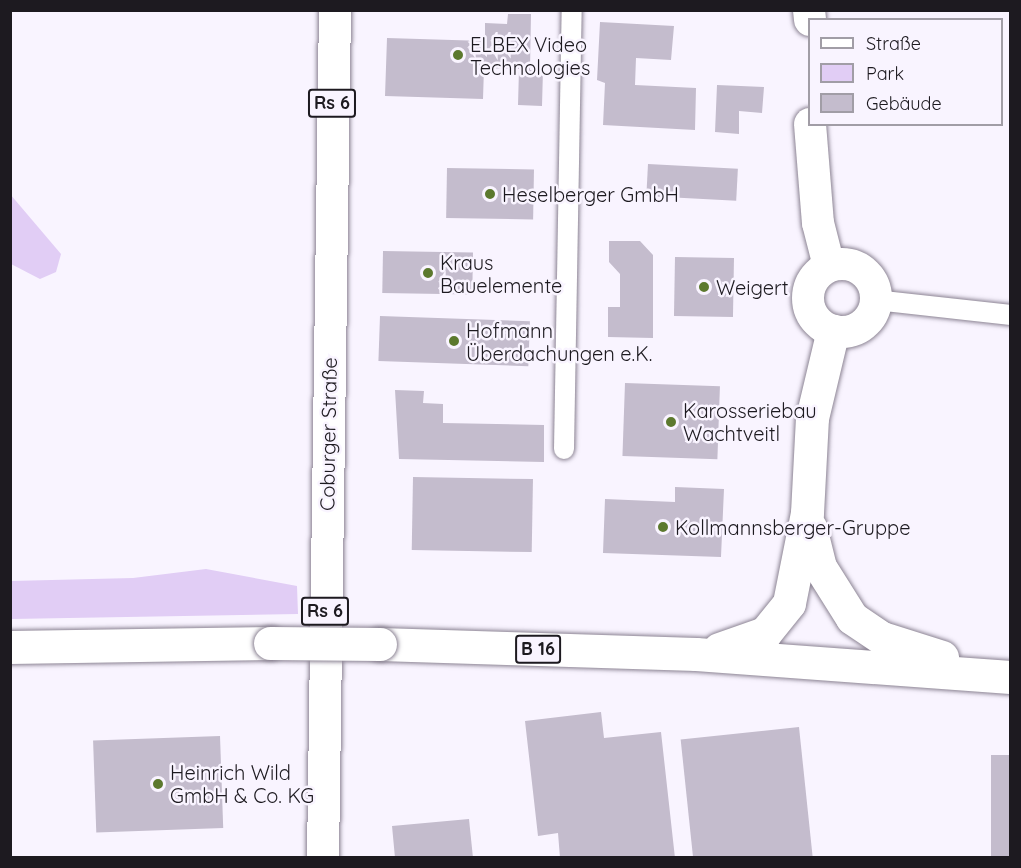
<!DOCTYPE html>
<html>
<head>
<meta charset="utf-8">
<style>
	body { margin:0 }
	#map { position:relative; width:1021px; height:868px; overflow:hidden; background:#f9f4ff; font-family:Quicksand,sans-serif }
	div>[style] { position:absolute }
	.green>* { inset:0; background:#e1cdf5 }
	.building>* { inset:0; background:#c4bccd; transform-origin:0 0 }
	.roads { filter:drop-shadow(0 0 2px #8c8494) drop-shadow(0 0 2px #8c8494) }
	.minor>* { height:20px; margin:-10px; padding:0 10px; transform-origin:10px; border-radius:10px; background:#fff }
	.primary>* { height:32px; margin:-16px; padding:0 16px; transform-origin:16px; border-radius:16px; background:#fff }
	.primary>.ring { margin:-16px; padding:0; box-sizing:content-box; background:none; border:32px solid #fff; border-radius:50% }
	.trunk>* { height:33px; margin:-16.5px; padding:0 16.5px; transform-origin:16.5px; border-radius:16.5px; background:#fff }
	.bridges { filter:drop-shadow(0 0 2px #8c8494) drop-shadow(0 0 2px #8c8494) }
	.trunk-bridge>* { height:33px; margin:-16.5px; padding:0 16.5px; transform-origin:16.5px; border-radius:16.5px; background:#fff }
	.dots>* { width:16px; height:16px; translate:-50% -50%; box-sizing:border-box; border:3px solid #f9f4ff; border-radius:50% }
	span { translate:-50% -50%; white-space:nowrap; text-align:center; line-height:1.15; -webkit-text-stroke:5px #f9f4ff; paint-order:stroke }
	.shield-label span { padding:2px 4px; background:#f9f4ff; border:2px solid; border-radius:4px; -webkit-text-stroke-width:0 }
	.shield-label { font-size:18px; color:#1d1a20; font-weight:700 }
	.poi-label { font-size:20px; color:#1d1a20 }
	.left { translate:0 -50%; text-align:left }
	.street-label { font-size:20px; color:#1d1a20 }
	.frame { position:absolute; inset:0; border:12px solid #1d1a20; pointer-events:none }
	.legend { position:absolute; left:808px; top:18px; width:195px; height:108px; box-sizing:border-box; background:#f9f4ff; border:2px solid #a19da6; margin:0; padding:8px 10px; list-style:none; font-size:18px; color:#1d1a20 }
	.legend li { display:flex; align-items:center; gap:12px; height:30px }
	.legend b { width:30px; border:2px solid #a19da6 }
</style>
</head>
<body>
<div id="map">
	<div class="green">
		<i style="clip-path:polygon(10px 194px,61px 254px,56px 272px,40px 279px,11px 264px)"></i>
		<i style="clip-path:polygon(206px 569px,297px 586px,298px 614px,11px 619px,11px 581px,133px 578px)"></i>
	</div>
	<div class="building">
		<i style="clip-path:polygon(508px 14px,531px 14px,530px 70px,543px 70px,542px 106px,518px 105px,519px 69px,484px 68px,483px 99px,385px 96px,387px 38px,485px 41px,485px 23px,507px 24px)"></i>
		<i style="clip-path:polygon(600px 22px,674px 26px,671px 60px,636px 58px,635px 85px,696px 88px,695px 130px,603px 125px,605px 83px,597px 80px)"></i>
		<i style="clip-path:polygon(717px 85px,764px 87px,762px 113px,739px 111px,739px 134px,715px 132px)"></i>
		<i style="left:648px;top:164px;width:90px;height:32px;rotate:3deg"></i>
		<i style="left:447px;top:168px;width:87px;height:50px;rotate:1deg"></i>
		<i style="clip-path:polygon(609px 241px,640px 241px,653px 255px,653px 338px,608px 337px,608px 307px,620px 307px,620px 274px,609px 262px)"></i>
		<i style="left:383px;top:251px;width:90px;height:42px;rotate:1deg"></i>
		<i style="left:675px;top:257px;width:59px;height:59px;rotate:1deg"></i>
		<i style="left:380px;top:316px;width:150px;height:45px;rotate:2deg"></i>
		<i style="left:625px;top:383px;width:95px;height:73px;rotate:2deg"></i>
		<i style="clip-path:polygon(395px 390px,424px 391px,423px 403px,443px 404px,443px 423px,544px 425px,544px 462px,399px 459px)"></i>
		<i style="left:413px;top:477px;width:120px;height:73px;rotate:1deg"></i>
		<i style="clip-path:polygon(675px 487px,724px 489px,721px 557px,603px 553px,605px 499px,675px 502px)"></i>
		<i style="clip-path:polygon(601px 712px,604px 738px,661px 732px,675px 858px,560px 858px,558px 833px,538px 836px,525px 721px)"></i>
		<i style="left:799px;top:727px;width:132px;height:119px;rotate:84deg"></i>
		<i style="left:220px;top:736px;width:92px;height:127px;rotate:88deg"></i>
		<i style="left:991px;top:755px;width:19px;height:103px"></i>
		<i style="clip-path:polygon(469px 819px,473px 858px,395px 858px,392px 826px)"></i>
	</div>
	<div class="roads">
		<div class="minor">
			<i style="left:875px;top:300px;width:136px;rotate:6.3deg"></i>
			<i style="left:564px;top:449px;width:439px;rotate:-89deg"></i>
		</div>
		<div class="primary">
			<i style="left:809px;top:10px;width:10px;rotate:84deg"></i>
			<i style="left:810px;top:124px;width:99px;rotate:85.4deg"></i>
			<i style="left:818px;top:223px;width:44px;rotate:75.7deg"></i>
			<i class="ring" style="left:808px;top:264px;width:36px;height:36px"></i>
			<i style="left:323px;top:858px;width:848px;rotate:-89.19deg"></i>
		</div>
		<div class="trunk">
			<i style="left:810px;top:527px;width:41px;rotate:76deg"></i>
			<i style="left:820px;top:567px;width:60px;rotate:57.9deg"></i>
			<i style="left:852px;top:618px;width:36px;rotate:34deg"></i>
			<i style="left:882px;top:638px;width:63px;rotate:17.6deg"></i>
			<i style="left:380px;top:644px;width:316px;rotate:1.8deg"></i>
			<i style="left:696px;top:654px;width:315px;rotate:4.2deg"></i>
			<i style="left:10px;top:647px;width:260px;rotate:-0.9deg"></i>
			<i style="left:719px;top:649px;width:49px;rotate:-19.2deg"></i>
			<i style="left:765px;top:633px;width:38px;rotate:-51deg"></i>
			<i style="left:789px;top:603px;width:92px;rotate:-78.7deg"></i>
			<i style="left:807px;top:513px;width:95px;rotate:-87deg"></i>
			<i style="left:812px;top:418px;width:90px;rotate:-76.6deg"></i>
		</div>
	</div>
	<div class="bridges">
		<div class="trunk-bridge">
			<i style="left:270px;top:643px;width:110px;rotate:0.5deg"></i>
		</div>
	</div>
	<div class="dots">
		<i style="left:458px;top:55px;background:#5c792e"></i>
		<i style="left:490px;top:194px;background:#5c792e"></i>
		<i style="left:428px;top:273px;background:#5c792e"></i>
		<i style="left:704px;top:287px;background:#5c792e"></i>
		<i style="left:454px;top:341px;background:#5c792e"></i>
		<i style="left:671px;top:422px;background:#5c792e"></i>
		<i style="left:663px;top:527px;background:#5c792e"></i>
		<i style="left:158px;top:784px;background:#5c792e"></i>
	</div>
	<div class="shield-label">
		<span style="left:332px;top:103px">Rs 6</span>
		<span style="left:325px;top:611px">Rs 6</span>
		<span style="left:538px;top:649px">B 16</span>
	</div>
	<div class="poi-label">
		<span class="left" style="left:470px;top:56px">ELBEX Video<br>Technologies</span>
		<span class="left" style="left:502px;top:194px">Heselberger GmbH</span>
		<span class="left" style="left:440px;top:274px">Kraus<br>Bauelemente</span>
		<span class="left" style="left:716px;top:287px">Weigert</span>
		<span class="left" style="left:466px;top:342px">Hofmann<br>Überdachungen e.K.</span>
		<span class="left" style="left:683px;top:422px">Karosseriebau<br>Wachtveitl</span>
		<span class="left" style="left:675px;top:527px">Kollmannsberger-Gruppe</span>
		<span class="left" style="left:170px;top:784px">Heinrich Wild<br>GmbH &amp; Co. KG</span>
	</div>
	<div class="street-label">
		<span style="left:328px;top:434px;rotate:-89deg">Coburger Straße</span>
	</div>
	<div class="frame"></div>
	<ul class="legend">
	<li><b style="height:8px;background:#fff"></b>Straße</li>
	<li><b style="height:16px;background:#e1cdf5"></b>Park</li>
	<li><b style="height:16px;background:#c4bccd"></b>Gebäude</li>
	</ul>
</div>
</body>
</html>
